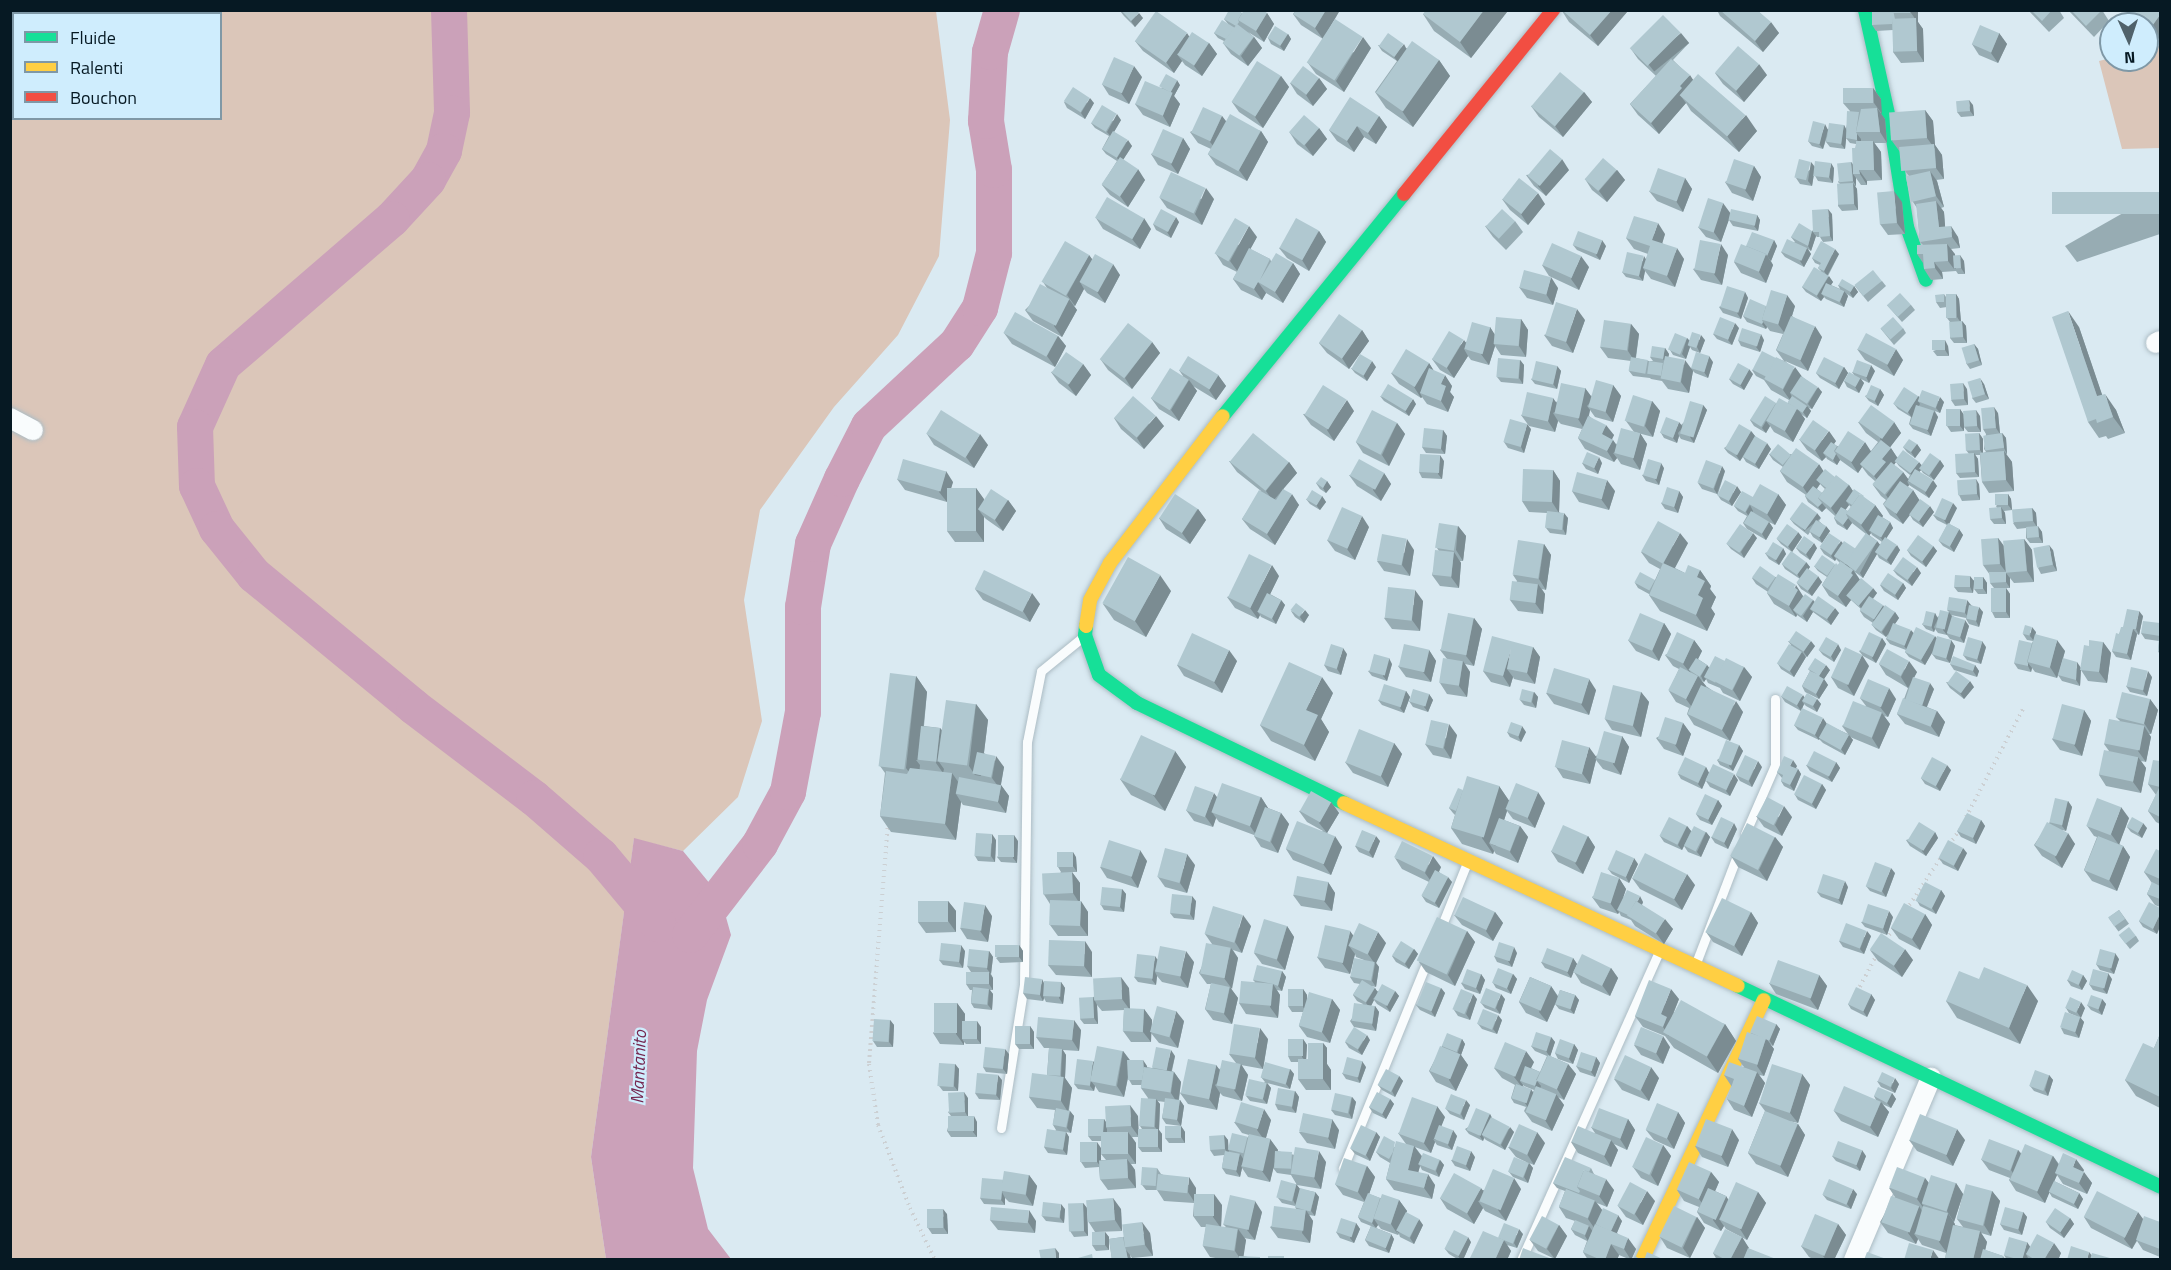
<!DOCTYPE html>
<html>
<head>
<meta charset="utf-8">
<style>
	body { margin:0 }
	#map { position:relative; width:2171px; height:1270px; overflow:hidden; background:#daeaf2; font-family:"Titillium Web",sans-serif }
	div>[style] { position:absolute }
	.green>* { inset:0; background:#dbc6b9 }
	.water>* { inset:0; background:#cba1b9 }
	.river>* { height:36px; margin:-18px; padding:0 18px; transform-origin:18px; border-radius:18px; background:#cba1b9 }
	.path>* { height:4px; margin-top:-2px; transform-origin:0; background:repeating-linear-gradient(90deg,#ccd0d3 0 1.5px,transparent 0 6px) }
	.roads { filter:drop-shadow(0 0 2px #acbcc4) drop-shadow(0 0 2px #acbcc4) }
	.lane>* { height:9px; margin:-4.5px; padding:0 4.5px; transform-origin:4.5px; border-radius:4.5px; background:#f9fcfd }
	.street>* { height:20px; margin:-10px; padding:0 10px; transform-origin:10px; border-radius:10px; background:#f9fcfd }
	.fast>* { height:14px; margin:-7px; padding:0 7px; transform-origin:7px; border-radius:7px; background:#16e098 }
	.slow>* { height:14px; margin:-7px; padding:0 7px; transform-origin:7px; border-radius:7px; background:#ffcf43 }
	.jam>* { height:14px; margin:-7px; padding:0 7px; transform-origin:7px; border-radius:7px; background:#f24e42 }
	.wall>* { inset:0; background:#97acb3; transform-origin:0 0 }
	.shaded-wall>* { inset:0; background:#7b8c92; transform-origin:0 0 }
	.building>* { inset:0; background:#b0c8d0; transform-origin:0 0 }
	span { translate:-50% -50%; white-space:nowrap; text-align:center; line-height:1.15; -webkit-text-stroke:4.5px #cfedfd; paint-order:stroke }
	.water-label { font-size:18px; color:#74244e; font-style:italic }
	.frame { position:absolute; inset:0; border:12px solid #061923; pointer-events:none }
	.legend { position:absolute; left:12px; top:12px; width:210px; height:108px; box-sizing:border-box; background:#cfedfd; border:2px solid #7f98a6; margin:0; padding:8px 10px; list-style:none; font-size:18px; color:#061923 }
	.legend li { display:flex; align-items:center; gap:12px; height:30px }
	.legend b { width:30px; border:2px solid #7f98a6 }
	.north { position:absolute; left:2099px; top:12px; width:60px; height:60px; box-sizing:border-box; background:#cfedfd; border:2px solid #7f98a6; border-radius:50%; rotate:177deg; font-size:16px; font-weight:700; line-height:24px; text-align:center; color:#061923 }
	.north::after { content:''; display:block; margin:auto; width:21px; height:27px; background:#50626b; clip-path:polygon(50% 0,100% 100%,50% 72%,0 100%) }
</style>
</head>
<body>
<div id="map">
	<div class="green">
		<i style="clip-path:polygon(evenodd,10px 11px,936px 11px,950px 120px,939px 256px,898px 335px,834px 407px,760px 510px,744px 600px,762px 721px,738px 797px,683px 851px,634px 839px,591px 1157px,606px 1259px,11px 1259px,10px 11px,14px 14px,220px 14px,220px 118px,14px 118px,14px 14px)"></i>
		<i style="clip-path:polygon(2160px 46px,2160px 148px,2122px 149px,2099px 61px,2111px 58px,2147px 60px,2147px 49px)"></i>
	</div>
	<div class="water">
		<i style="clip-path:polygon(634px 838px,683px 851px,720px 896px,731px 935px,707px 1000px,697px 1051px,693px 1168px,708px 1229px,731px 1259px,606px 1259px,591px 1157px)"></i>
	</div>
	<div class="river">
		<i style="left:449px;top:10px;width:103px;rotate:88.3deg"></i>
		<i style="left:452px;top:113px;width:39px;rotate:102deg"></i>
		<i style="left:444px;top:151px;width:33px;rotate:119deg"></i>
		<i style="left:428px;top:180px;width:53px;rotate:132.7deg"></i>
		<i style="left:392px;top:219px;width:223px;rotate:139.2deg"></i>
		<i style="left:223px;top:365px;width:68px;rotate:114.3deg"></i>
		<i style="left:195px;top:427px;width:59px;rotate:88.1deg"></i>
		<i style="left:197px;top:486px;width:47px;rotate:65.1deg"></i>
		<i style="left:217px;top:529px;width:59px;rotate:51.2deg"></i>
		<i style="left:254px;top:575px;width:207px;rotate:39.5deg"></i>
		<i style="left:414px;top:707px;width:151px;rotate:37.2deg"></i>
		<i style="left:534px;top:798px;width:89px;rotate:40.9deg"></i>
		<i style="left:601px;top:856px;width:89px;rotate:50deg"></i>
		<i style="left:690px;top:935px;width:115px;rotate:-52.4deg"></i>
		<i style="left:760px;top:844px;width:59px;rotate:-61.7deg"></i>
		<i style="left:788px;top:792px;width:81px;rotate:-79.4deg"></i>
		<i style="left:803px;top:712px;width:105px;rotate:-90deg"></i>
		<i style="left:803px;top:607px;width:64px;rotate:-81deg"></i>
		<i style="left:813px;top:544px;width:71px;rotate:-66deg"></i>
		<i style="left:842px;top:479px;width:59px;rotate:-63deg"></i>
		<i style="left:869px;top:426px;width:120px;rotate:-43deg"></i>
		<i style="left:957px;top:344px;width:43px;rotate:-57.4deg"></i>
		<i style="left:980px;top:308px;width:57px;rotate:-75.7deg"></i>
		<i style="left:994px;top:253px;width:83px;rotate:-90deg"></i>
		<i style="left:994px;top:170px;width:50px;rotate:-99.3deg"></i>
		<i style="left:986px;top:121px;width:69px;rotate:-86.7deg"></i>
		<i style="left:990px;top:52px;width:44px;rotate:-74.1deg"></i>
	</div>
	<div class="path">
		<i style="left:1966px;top:817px;width:124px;rotate:-62.2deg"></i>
		<i style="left:888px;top:822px;width:243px;rotate:94.5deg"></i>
		<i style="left:869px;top:1064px;width:62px;rotate:81.6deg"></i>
		<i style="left:878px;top:1125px;width:89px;rotate:68.9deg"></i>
		<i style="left:910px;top:1208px;width:58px;rotate:64.3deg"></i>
		<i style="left:1949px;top:845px;width:19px;rotate:-55deg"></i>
		<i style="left:1906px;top:910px;width:65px;rotate:-56.3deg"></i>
		<i style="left:1886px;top:940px;width:17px;rotate:-57deg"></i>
		<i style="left:1857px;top:992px;width:43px;rotate:-62.2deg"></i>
	</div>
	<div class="roads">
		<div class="lane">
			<i style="left:1745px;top:834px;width:75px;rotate:-66.5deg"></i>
			<i style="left:1775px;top:765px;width:66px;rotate:-90deg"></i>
			<i style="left:1440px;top:930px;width:70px;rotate:-68.2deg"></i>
			<i style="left:1696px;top:963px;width:118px;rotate:-69.1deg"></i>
			<i style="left:1001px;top:1128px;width:146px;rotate:-80.9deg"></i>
			<i style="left:1024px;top:984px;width:242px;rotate:-89.3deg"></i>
			<i style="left:1027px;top:742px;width:72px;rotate:-78.8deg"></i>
			<i style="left:1041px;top:671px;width:55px;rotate:-39.1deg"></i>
			<i style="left:1343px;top:1168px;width:226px;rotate:-67.9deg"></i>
			<i style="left:1521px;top:1260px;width:338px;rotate:-65.9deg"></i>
		</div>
		<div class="street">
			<i style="left:2156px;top:343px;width:4px;rotate:-27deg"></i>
			<i style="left:10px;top:418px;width:26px;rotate:28deg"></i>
			<i style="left:1854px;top:1260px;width:198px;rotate:-67.1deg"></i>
		</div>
		<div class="fast">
			<i style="left:1865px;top:10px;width:120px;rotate:77.5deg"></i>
			<i style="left:1891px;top:127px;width:101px;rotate:80.9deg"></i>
			<i style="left:1907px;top:227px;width:56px;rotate:70.3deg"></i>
			<i style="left:1223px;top:416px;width:286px;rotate:-50.8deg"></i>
			<i style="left:1086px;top:626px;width:9px;rotate:96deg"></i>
			<i style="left:1085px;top:635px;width:42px;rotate:70.7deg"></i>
			<i style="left:1099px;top:675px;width:47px;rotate:36.4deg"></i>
			<i style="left:1137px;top:703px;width:230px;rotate:25.8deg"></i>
			<i style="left:1738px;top:986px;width:467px;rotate:25.4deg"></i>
		</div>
		<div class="slow">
			<i style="left:1086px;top:626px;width:26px;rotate:-81deg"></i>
			<i style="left:1090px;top:600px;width:42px;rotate:-61.6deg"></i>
			<i style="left:1110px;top:563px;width:185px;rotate:-52.5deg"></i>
			<i style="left:1344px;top:803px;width:434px;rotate:24.9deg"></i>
			<i style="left:1642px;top:1260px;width:287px;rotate:-64.9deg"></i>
		</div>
		<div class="jam">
			<i style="left:1404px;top:194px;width:237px;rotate:-51deg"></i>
		</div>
	</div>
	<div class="wall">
		<i style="clip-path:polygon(1296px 10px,1340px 10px,1323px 39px,1301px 25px,1293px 14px)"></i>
		<i style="clip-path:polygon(1626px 10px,1627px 12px,1598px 46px,1569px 22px,1562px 11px)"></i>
		<i style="clip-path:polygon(1717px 10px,1757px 10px,1779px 33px,1763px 52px,1720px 16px)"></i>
		<i style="clip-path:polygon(1872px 10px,1926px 10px,1926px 12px,1918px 12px,1918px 22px,1923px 29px,1924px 62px,1901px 63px,1893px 52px,1893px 30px,1876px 31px,1872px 25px)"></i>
		<i style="clip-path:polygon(2028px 10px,2059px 10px,2064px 18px,2049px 32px)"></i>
		<i style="clip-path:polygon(2068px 10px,2102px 10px,2109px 21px,2094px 37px)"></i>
		<i style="clip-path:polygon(2160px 10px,2158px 40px,2147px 32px,2147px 24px,2137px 24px,2129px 13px)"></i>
		<i style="clip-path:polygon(1120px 11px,1143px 18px,1135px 27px,1124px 16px)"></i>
		<i style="clip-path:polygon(1507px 12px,1471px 58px,1434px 31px,1423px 14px)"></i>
		<i style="clip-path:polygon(1242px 13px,1267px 13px,1274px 24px,1264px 42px,1248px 32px,1254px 37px,1262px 48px,1248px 66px,1231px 54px,1223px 43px,1224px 41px,1218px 38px,1214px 33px,1228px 24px,1224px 19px)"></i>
		<i style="clip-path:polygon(1999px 33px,2007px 44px,1998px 63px,1979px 55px,1972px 44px)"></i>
		<i style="clip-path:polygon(1288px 34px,1291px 39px,1284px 51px,1271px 44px,1268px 38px)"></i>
		<i style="clip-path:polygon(1189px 36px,1209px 43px,1217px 54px,1202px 76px,1185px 65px,1182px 61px,1174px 73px,1143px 51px,1135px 41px)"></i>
		<i style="clip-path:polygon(1689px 43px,1673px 60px,1693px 80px,1757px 131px,1739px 152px,1691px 111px,1686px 103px,1659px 134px,1638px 115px,1630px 104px,1656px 76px,1638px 59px,1631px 49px)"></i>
		<i style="clip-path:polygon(1378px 45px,1406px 48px,1439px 60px,1450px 76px,1413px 127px,1386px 108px,1375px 92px,1397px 61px,1382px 51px)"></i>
		<i style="clip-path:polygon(1371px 48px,1344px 92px,1316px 74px,1308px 63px)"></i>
		<i style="clip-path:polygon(1715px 73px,1767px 75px,1744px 102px,1723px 84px)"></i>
		<i style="clip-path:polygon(1281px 76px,1289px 87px,1263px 128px,1239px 112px,1232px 102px)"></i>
		<i style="clip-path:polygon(1142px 77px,1129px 104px,1109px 95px,1102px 84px)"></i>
		<i style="clip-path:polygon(1319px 78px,1327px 89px,1313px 106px,1297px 94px,1290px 83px)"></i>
		<i style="clip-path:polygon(1180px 85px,1174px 96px,1180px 104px,1170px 127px,1143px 115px,1135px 104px,1160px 88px)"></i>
		<i style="clip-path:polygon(1873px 88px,1881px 99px,1881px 114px,1885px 119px,1887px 143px,1874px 143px,1881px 152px,1882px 180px,1867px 181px,1867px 185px,1861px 185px,1856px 178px,1856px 186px,1855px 186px,1857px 189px,1858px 210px,1842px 211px,1838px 206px,1840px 184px,1838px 182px,1851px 162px,1853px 164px,1856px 144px,1850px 143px,1846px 138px,1845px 149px,1830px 147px,1826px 142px,1827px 137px,1823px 149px,1812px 146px,1808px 141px,1828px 129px,1844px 125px,1846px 129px,1850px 111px,1843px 103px)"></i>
		<i style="clip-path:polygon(1584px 92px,1592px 102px,1563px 137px,1539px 117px,1531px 106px)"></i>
		<i style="clip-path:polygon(1064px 102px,1094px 103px,1085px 119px,1067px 108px)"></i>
		<i style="clip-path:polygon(1973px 105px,1974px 116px,1961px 117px,1957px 112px)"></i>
		<i style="clip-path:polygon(1925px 110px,1933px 121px,1935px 145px,1942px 155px,1944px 179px,1936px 180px,1937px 181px,1944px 207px,1941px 208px,1944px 212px,1945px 227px,1958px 237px,1960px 248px,1951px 249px,1955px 256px,1964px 261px,1965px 274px,1958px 274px,1956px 271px,1942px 272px,1943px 279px,1931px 280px,1924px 269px,1923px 263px,1917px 254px,1923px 245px,1920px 242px,1917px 208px,1913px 202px,1909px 176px,1905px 171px,1900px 152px,1892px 141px)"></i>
		<i style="clip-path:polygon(1222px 116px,1226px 121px,1261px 131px,1268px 142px,1247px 181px,1216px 165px,1208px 154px,1211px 149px,1198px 143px,1190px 132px)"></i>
		<i style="clip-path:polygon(1379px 116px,1387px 127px,1376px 144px,1364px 137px,1354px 152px,1337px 141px,1329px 130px)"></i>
		<i style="clip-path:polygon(1121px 120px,1114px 132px,1132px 146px,1123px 160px,1145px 180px,1128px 207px,1110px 195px,1102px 185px,1117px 161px,1106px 154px,1102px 149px,1109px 136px,1095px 128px,1091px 123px)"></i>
		<i style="clip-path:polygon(1319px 128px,1327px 139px,1313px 156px,1297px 144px,1290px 133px)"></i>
		<i style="clip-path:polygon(1183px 138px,1190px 149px,1178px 174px,1158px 165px,1151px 154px)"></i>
		<i style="clip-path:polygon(1754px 166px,1761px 177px,1753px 201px,1732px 193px,1725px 182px)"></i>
		<i style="clip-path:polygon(1815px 167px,1834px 168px,1833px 183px,1818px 181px,1814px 174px,1812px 186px,1800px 184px,1796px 178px)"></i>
		<i style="clip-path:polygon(1569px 170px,1546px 196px,1534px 186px,1526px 175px)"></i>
		<i style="clip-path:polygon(1617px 170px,1625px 180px,1607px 202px,1592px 190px,1585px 179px)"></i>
		<i style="clip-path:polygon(1685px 178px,1692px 189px,1683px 212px,1657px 201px,1649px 191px)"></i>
		<i style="clip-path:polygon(2160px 192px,2160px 234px,2077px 262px,2065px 246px)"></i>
		<i style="clip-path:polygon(1160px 198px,1214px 199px,1202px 225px,1167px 208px)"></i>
		<i style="clip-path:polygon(1502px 199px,1545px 204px,1528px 225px,1510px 210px)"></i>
		<i style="clip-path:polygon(1902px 202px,1905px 234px,1888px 235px,1880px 224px)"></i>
		<i style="clip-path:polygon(1730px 213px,1757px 215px,1760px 220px,1758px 231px,1733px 226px,1729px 220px,1729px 218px,1721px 242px,1706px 237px,1698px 227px)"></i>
		<i style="clip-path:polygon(1832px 214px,1833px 241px,1823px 242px,1820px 237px,1817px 237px,1816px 236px,1811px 251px,1808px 249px,1811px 254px,1804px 267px,1785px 257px,1781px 252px,1795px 242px,1791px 237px,1812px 231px)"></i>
		<i style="clip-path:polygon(1096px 218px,1151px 229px,1140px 249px,1103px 229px)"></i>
		<i style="clip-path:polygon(1515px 221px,1523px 232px,1506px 250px,1493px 237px,1485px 226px)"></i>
		<i style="clip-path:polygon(1179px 222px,1171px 238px,1156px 230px,1153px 224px)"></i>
		<i style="clip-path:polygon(1319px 231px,1326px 242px,1309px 271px,1287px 258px,1279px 248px)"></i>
		<i style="clip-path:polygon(1665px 234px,1662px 243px,1684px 259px,1675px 287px,1651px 279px,1645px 271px,1643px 281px,1626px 277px,1622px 272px,1646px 259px,1648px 254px,1634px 249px,1626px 238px)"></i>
		<i style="clip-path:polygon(1257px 237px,1250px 249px,1270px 259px,1271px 261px,1293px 263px,1300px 274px,1283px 303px,1266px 293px,1262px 300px,1241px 290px,1233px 279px,1237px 272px,1223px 265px,1216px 254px)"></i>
		<i style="clip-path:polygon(1774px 240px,1777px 246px,1771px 261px,1773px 265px,1766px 283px,1741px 273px,1734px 262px,1746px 246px)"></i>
		<i style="clip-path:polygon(1573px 245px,1606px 246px,1600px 260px,1577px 250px)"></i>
		<i style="clip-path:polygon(1839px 254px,1828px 276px,1833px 282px,1831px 285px,1840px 289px,1838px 285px,1854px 286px,1858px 292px,1853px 298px,1847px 294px,1848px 296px,1844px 307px,1826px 299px,1824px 297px,1821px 301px,1806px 292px,1802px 287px,1821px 271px,1818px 268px,1820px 265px,1815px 263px,1812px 258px)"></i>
		<i style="clip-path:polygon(1089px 255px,1092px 259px,1120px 275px,1105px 303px,1087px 293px,1084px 289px,1075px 306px,1073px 305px,1077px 310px,1062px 337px,1033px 321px,1025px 310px,1047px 288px,1043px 282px)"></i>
		<i style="clip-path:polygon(1728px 255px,1722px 285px,1701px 280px,1693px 269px)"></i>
		<i style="clip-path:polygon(1542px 265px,1589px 267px,1579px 290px,1549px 276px)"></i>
		<i style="clip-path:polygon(1882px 281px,1886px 286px,1868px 302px,1855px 286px)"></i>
		<i style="clip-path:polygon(1519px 287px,1558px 288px,1553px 305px,1527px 298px)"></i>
		<i style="clip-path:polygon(1745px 292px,1748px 298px,1741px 319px,1723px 313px,1719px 307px)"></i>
		<i style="clip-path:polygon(1944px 294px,1946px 297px,1956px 294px,1959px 299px,1961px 321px,1962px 321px,1966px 326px,1967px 343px,1954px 343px,1950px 338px,1950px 322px,1947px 318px,1947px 307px,1940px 308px,1936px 302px)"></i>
		<i style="clip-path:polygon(1887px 305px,1911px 305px,1915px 310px,1902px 322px)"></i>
		<i style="clip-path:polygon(1766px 306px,1795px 306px,1792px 316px,1822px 337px,1808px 371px,1785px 361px,1801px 376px,1822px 392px,1812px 409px,1809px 408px,1811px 411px,1807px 418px,1801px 414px,1805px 419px,1793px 442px,1774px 432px,1770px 426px,1766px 433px,1754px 426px,1750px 420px,1776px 403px,1788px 403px,1789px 400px,1771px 390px,1764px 380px,1756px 376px,1752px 370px,1776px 358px,1784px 361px,1776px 350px,1783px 334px,1770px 331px,1767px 327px,1766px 329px,1747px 322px,1743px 316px)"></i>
		<i style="clip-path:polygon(1521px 319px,1528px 330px,1526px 357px,1501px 355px,1495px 346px,1489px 365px,1471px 360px,1468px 356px,1454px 378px,1440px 370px,1432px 359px,1466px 342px,1490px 327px,1494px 334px)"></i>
		<i style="clip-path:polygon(1585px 320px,1573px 353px,1552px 346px,1544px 335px)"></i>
		<i style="clip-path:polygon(1631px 324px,1639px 334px,1636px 358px,1649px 361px,1653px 361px,1650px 357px,1665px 348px,1669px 354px,1668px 357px,1691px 368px,1713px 362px,1708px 378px,1695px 373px,1693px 371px,1689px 393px,1668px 389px,1662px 381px,1651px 379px,1650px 378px,1633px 376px,1629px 371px,1631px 361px,1608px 358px,1600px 347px)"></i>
		<i style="clip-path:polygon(2079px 327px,2102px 395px,2116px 410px,2125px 433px,2108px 439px,2106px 436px,2099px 438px,2088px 422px)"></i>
		<i style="clip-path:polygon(1739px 328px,1732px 345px,1717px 339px,1713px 334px)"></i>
		<i style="clip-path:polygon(1903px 328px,1906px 333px,1894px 345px,1881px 329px)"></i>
		<i style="clip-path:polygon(1362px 330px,1369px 341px,1349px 369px,1327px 353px,1319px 343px)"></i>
		<i style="clip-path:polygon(1004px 333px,1058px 336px,1066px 346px,1055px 367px,1012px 344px)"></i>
		<i style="clip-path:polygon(1687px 338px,1689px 340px,1705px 340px,1700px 353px,1692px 350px,1690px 347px,1686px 359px,1673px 355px,1670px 350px)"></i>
		<i style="clip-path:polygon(1738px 340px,1764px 340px,1760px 352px,1741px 346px)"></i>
		<i style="clip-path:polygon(1152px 342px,1160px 353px,1132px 389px,1108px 370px,1101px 360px)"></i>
		<i style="clip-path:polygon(1974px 344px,1978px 349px,1982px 365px,1970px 369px,1966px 363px)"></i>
		<i style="clip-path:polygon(1948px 346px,1949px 356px,1937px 356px,1933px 351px)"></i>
		<i style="clip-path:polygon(1857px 349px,1903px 360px,1894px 376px,1865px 360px)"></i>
		<i style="clip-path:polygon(1520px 360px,1524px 365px,1523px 384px,1501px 382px,1497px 377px)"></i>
		<i style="clip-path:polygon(1429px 363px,1433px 370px,1452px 386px,1450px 392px,1454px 397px,1448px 412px,1427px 404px,1422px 397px,1421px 398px,1399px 384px,1391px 373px)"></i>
		<i style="clip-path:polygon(1083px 364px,1091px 375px,1076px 396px,1059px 383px,1051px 372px)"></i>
		<i style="clip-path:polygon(1557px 366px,1561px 371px,1557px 389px,1535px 384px,1531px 379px)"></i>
		<i style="clip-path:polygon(1376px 367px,1367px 381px,1355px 373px,1351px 368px)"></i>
		<i style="clip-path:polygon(1844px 367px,1848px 373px,1839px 389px,1820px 378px,1816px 373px)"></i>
		<i style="clip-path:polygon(1179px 370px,1218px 375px,1226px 386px,1216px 400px,1193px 386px,1197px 391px,1179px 421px,1159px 409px,1151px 398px,1183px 376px)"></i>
		<i style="clip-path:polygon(1875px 371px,1869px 383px,1861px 379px,1864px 383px,1859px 393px,1847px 387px,1844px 381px,1854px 375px,1852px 372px)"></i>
		<i style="clip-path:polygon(1753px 374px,1744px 390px,1733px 384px,1729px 379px)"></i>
		<i style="clip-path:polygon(1984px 384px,1989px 399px,1976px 403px,1972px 398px)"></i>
		<i style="clip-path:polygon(1613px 385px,1621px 396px,1613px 422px,1595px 417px,1590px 410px,1589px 416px,1614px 435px,1612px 439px,1616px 444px,1640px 433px,1647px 444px,1640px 470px,1621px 464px,1617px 458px,1614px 462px,1585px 449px,1578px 438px,1582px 429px,1561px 424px,1558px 421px,1555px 432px,1529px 426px,1521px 415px,1556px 402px,1585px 388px,1591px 396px)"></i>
		<i style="clip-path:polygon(1880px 389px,1884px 395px,1878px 406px,1869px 401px,1865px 396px)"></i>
		<i style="clip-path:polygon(1967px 389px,1968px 405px,1955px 406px,1951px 400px)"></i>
		<i style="clip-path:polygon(1380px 396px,1416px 404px,1409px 416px,1384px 401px)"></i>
		<i style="clip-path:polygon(1918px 396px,1920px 397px,1944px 402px,1940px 413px,1935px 411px,1938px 417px,1931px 436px,1913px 429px,1909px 424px,1911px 417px,1898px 409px,1894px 404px)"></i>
		<i style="clip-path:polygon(1652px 401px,1660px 411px,1653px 437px,1634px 432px,1626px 421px)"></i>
		<i style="clip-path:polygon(1703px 405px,1707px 410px,1694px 443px,1681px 439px,1679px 436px,1677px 443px,1664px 438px,1661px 433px,1681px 425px)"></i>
		<i style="clip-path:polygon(1960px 409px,1963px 414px,1980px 416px,1981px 432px,1968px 432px,1964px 427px,1964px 431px,1951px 432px,1947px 426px)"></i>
		<i style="clip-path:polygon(1354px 411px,1334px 441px,1311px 425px,1303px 414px)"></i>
		<i style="clip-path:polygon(1998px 413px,2000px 433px,2002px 433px,2006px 438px,2007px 454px,2006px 454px,2012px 462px,2014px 491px,1989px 493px,1982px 482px,1980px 455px,1975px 455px,1978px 459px,1979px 477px,1960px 478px,1956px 473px,1969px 454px,1966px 450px,1979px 433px,1983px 439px,1983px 453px,1986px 452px,1984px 449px,1986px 434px,1983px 429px)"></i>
		<i style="clip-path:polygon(1114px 418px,1164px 426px,1144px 449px,1121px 429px)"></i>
		<i style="clip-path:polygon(evenodd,1858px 422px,1894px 422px,1901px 433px,1890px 447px,1897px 457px,1921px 465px,1940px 460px,1944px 466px,1934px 480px,1923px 473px,1921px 470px,1919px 472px,1937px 486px,1929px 498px,1909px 485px,1908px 487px,1913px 490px,1919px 500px,1934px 512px,1923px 527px,1913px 520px,1910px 515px,1903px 524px,1890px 515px,1883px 504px,1886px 500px,1881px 496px,1873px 485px,1876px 482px,1868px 475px,1862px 467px,1858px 473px,1840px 460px,1837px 465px,1827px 459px,1826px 457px,1822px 461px,1807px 450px,1799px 439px,1836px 441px,1834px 444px,1837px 446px,1871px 451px,1878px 442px,1866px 433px,1858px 422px,1896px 462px,1899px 466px,1910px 475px,1908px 479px,1903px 472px,1894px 465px,1896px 462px)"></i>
		<i style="clip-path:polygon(1397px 423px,1405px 434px,1389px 466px,1363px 453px,1356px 442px)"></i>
		<i style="clip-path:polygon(1531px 429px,1524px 453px,1508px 448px,1504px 442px)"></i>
		<i style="clip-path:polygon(1443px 430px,1447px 436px,1445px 454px,1426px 453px,1422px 447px)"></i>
		<i style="clip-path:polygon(1751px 431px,1755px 436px,1771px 449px,1759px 469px,1746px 462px,1743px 457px,1740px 461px,1728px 453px,1724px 448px)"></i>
		<i style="clip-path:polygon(927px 434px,988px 445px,974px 468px,934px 445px)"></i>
		<i style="clip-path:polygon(1917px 444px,1921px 450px,1915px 458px,1907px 452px,1903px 447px)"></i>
		<i style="clip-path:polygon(evenodd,1769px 454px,1791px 454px,1849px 485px,1853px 491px,1875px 505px,1883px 516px,1882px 517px,1890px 522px,1893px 528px,1886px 538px,1900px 550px,1891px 565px,1879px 558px,1877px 554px,1863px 578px,1855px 572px,1860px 580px,1877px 593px,1873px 599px,1884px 607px,1895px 612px,1899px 618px,1895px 624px,1914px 633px,1936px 638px,1951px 640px,1955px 646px,1950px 663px,1936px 659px,1932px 654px,1932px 652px,1925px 665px,1909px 657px,1905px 652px,1906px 650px,1890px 644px,1886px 639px,1888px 635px,1886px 637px,1876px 630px,1872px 625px,1873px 623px,1864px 617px,1860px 611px,1861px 609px,1851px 600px,1846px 607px,1829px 596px,1822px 585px,1827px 577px,1818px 571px,1814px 566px,1838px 565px,1840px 563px,1836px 559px,1835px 561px,1824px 554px,1820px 548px,1843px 543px,1856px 550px,1866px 534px,1852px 523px,1847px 530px,1837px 524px,1834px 518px,1835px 516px,1826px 508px,1822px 512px,1808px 502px,1805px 496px,1806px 495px,1787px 482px,1780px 471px,1783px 467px,1773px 460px,1769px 454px,1820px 484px,1825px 489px,1822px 493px,1817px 489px,1820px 484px,1769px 454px,1849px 505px,1851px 507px,1848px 511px,1845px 510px,1849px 505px,1769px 454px,1871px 533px,1872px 535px,1882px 542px,1880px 545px,1877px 541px,1869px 535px,1871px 533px)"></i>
		<i style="clip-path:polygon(1229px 461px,1289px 462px,1297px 473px,1283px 489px,1299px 505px,1275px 545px,1250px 529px,1242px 519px,1261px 491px,1237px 472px)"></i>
		<i style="clip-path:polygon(1444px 461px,1442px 479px,1422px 478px,1419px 472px)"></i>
		<i style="clip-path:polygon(1582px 463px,1602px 463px,1598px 474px,1586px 469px)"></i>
		<i style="clip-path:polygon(1664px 468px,1659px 485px,1646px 481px,1642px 475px)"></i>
		<i style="clip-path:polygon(1553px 470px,1560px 481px,1559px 512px,1568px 518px,1566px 535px,1550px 533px,1546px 528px,1547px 513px,1529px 512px,1522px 501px)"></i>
		<i style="clip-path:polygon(1725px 471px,1718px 494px,1741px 492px,1732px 506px,1721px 500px,1717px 494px,1702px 489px,1698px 483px)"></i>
		<i style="clip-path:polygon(1384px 473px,1391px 484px,1381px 501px,1357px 486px,1349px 475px)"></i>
		<i style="clip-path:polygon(897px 479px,953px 482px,951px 488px,976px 488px,984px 500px,1008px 500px,1016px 511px,1003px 531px,986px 519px,984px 517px,984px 542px,955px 542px,947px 531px,947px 502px,905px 490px)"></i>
		<i style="clip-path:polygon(1327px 481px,1331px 487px,1326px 493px,1320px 489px,1316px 483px)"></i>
		<i style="clip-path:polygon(1979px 484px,1980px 500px,1962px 501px,1959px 495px)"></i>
		<i style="clip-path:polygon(1572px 491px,1615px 491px,1609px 510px,1579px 502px)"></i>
		<i style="clip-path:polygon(1679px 491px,1683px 497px,1678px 513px,1665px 509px,1661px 503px)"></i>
		<i style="clip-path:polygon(1778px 494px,1786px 505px,1775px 525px,1769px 522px,1773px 528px,1766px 540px,1747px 529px,1743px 523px,1747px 516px,1738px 511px,1734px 506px,1753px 497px)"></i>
		<i style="clip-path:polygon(2008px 494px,2011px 499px,2012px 510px,2004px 511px,2005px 513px,2006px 524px,1994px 524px,1990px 519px,1997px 508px,1996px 506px)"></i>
		<i style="clip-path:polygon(1322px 496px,1326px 502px,1320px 510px,1310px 504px,1306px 499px)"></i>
		<i style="clip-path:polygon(1957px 508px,1949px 524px,1959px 529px,1963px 535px,1954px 552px,1943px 546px,1939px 541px,1947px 525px,1937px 520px,1933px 515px)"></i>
		<i style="clip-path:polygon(2032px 508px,2036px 513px,2037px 526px,2042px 532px,2043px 543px,2030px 543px,2026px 538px,2026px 528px,2017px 529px,2013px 523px)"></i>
		<i style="clip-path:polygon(1198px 509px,1206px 520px,1190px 544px,1166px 529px,1159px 518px)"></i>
		<i style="clip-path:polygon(1821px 518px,1819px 521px,1830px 531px,1822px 543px,1813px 537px,1810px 532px,1808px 535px,1794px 524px,1790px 519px)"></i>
		<i style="clip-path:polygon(1458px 526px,1466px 536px,1463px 561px,1460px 561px,1461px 563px,1459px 588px,1440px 586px,1432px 575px,1439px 551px,1437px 548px)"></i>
		<i style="clip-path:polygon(1369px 527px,1355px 560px,1335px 551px,1327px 540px)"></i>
		<i style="clip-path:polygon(1802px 537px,1792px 552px,1781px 544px,1777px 539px)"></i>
		<i style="clip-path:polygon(1757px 538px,1744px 558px,1731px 549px,1727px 544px)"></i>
		<i style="clip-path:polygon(1998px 538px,2004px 546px,2024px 539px,2032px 550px,2034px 582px,2014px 583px,2010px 578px,2010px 588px,1998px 588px,2006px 588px,2010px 594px,2010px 618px,1995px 618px,1992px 612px,1994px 588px,1990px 583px,1990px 575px,1983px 565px)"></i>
		<i style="clip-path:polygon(1688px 543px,1675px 568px,1685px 573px,1700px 570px,1711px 586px,1710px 589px,1716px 597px,1711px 608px,1715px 614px,1707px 631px,1660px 611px,1649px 595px,1649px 594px,1638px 588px,1635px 583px,1655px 580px,1660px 569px,1649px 563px,1641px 552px)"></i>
		<i style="clip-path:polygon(1544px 544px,1551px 555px,1546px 590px,1542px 589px,1545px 594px,1543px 614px,1518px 611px,1510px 600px,1517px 581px,1513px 575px)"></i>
		<i style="clip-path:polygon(1933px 546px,1937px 551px,1926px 567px,1911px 556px,1907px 550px)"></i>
		<i style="clip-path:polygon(1783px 548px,1786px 554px,1779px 565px,1769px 559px,1765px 553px)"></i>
		<i style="clip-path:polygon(1796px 548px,1817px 548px,1810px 560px,1800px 553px)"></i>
		<i style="clip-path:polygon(1414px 550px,1410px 576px,1384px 571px,1377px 561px)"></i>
		<i style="clip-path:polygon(2053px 550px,2057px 571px,2041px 574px,2038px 568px)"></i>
		<i style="clip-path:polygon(1806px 562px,1810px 567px,1808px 569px,1822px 582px,1812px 596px,1801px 589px,1797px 583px,1800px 579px,1785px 569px,1782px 564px)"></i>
		<i style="clip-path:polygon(1893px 570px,1921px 573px,1912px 586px,1897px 575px)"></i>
		<i style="clip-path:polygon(1279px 576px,1270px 594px,1281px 600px,1285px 605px,1276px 624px,1261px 617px,1260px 615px,1258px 619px,1235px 608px,1227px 597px)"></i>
		<i style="clip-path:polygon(1776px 577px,1803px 596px,1813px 600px,1815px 602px,1839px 613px,1831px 625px,1813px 612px,1807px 622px,1797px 615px,1796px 617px,1774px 604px,1767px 593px,1768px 592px,1756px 584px,1752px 578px)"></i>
		<i style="clip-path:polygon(1983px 577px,1987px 583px,1987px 594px,1978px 594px,1974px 589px,1974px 584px,1973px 593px,1958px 592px,1954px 587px)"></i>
		<i style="clip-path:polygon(1903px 583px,1906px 588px,1898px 600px,1884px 591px,1880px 585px)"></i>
		<i style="clip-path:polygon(975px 589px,1040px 604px,1030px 622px,983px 600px)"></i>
		<i style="clip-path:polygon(1171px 591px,1146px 637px,1114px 620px,1103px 604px)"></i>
		<i style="clip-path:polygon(1423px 601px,1420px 631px,1392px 629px,1384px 618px)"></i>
		<i style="clip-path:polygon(1971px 605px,1983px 612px,1979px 627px,1969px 624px,1966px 619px,1966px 618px,1951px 615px,1969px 626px,1964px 643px,1950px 639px,1947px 635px,1938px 633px,1935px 629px,1934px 632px,1926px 629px,1922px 624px,1935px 613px,1937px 617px,1949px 612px,1947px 610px)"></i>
		<i style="clip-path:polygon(1291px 611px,1309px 615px,1304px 623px,1295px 617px)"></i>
		<i style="clip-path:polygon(2143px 616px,2139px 635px,2137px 634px,2131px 660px,2116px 657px,2112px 651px,2119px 634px,2123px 627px)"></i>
		<i style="clip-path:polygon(1474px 618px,1482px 629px,1474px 666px,1465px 664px,1470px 672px,1467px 697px,1447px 694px,1440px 683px,1447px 659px,1440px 650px)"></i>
		<i style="clip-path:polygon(1664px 623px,1671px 634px,1659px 661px,1636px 651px,1628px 640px)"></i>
		<i style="clip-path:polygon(2160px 623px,2160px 655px,2158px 651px,2159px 641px,2145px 639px,2141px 633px)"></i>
		<i style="clip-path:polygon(2036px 632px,2035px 634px,2065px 651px,2060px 670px,2081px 668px,2089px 646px,2103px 642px,2111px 653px,2107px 683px,2088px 681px,2081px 670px,2080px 686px,2062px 681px,2058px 675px,2057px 678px,2035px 672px,2032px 668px,2031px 672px,2018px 669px,2014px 663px,2032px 643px,2033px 641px,2027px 640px,2023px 634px)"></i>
		<i style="clip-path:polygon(1882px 638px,1886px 644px,1876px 663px,1863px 656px,1859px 651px)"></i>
		<i style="clip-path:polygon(1694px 640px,1702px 651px,1698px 659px,1707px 665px,1709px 668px,1725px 661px,1744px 667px,1752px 677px,1740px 701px,1723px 693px,1720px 688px,1708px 683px,1706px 679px,1704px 682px,1701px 680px,1706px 686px,1743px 712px,1730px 741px,1694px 725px,1687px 714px,1689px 708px,1676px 702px,1669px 691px,1679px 669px,1673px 666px,1665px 655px)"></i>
		<i style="clip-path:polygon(1788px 641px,1815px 646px,1807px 657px,1804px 655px,1806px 657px,1794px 677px,1781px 669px,1778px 664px,1791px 645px)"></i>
		<i style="clip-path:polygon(1533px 647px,1540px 657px,1535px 684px,1514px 679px,1513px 677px,1510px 687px,1491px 682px,1483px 671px)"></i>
		<i style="clip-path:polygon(1986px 647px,1981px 664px,1967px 660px,1963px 655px)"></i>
		<i style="clip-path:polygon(1429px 650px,1436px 661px,1431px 682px,1406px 677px,1398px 666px)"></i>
		<i style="clip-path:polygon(1819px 650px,1841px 650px,1834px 662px,1823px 655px)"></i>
		<i style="clip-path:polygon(1347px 654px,1341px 675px,1328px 671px,1324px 665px)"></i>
		<i style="clip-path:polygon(1237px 661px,1222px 693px,1184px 676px,1177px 665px)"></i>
		<i style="clip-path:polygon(1392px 664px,1387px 681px,1372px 676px,1368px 671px)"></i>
		<i style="clip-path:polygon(1879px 664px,1917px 672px,1914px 678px,1934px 689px,1927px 707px,1937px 711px,1945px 722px,1939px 737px,1905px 724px,1897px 714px,1904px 699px,1908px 688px,1886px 675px)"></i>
		<i style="clip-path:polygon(1950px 664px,1975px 665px,1979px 671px,1977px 677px,1954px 670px)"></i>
		<i style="clip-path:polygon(1869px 666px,1854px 696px,1838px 688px,1831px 677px)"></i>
		<i style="clip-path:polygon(1808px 669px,1830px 670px,1824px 679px,1828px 685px,1819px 699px,1805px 692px,1802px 686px,1810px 671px)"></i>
		<i style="clip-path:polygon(916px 676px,927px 692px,924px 726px,940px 728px,943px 731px,976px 704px,988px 720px,984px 753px,1004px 767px,1001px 785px,1009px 796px,1006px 813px,963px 805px,961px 802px,956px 840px,891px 832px,880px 816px,885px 773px,880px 766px)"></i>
		<i style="clip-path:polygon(2152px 677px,2147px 696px,2130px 692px,2126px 686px)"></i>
		<i style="clip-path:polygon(1946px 682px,1974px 687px,1964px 699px,1950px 688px)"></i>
		<i style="clip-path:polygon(1596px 690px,1589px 715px,1554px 704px,1546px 693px)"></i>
		<i style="clip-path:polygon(1406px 691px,1410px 697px,1404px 713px,1382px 705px,1378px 700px)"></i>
		<i style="clip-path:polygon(1534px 692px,1538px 697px,1536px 708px,1524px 705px,1520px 700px)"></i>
		<i style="clip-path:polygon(1641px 692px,1649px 702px,1641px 737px,1612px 730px,1605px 719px)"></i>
		<i style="clip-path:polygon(1333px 693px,1321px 719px,1329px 732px,1315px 761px,1271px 741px,1260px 725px)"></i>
		<i style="clip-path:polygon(1429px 694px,1433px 700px,1428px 712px,1413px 707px,1409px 701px)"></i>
		<i style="clip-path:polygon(1781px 696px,1804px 697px,1817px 699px,1821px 704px,1817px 712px,1806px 706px,1804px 704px,1801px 711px,1785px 702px)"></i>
		<i style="clip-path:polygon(1860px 698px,1896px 699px,1888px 717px,1884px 716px,1890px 724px,1879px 749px,1850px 737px,1853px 740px,1845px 755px,1823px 743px,1819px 739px,1819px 740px,1798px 730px,1794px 725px,1826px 724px,1848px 734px,1842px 726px,1866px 706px)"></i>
		<i style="clip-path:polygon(2150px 699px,2158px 710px,2151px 734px,2149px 734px,2151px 737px,2146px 762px,2141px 761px,2146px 768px,2141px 793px,2106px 786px,2099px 775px,2109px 751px,2104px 744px,2120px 721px,2116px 717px)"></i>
		<i style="clip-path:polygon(2084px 710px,2091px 721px,2082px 756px,2060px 750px,2052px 739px)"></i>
		<i style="clip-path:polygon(1683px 723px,1691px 734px,1683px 756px,1664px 749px,1656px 738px)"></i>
		<i style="clip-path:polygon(1507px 732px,1526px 732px,1521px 742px,1510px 737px)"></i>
		<i style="clip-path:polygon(1457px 735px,1451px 759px,1433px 755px,1425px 744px)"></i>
		<i style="clip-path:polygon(1622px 736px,1629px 747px,1621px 775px,1603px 769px,1596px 760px,1590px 784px,1563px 778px,1556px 767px,1596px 756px)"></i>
		<i style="clip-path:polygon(1394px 743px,1402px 754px,1388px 787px,1353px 773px,1345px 762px)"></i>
		<i style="clip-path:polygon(1739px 745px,1743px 751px,1733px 771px,1720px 765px,1717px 760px)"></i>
		<i style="clip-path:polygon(1175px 751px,1186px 767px,1165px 811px,1131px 795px,1120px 779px)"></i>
		<i style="clip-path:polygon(2160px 761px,2160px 824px,2156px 822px,2148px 811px,2156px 795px,2148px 784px)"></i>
		<i style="clip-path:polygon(1836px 762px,1840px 768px,1832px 782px,1810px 771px,1806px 765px)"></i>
		<i style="clip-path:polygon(1797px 766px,1796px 768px,1798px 769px,1801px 774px,1794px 791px,1784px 786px,1781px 781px,1782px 778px,1777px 772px)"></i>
		<i style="clip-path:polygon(1706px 767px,1709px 773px,1702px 789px,1681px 779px,1678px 774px)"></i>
		<i style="clip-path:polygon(1762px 767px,1752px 787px,1740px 781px,1736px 775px)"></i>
		<i style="clip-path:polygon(1951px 770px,1940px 791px,1925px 784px,1921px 778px)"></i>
		<i style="clip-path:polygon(1738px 780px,1730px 796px,1710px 787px,1706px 781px)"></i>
		<i style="clip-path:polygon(1822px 784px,1826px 790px,1816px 809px,1798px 800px,1795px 795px)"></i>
		<i style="clip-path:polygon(1499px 786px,1509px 801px,1545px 803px,1535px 828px,1513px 819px,1507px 811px,1504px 820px,1520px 826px,1528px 837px,1518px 863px,1496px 854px,1494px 851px,1493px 854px,1462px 844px,1451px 828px,1455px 815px,1453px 813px,1449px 808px,1463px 790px)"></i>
		<i style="clip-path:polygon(1217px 797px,1261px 797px,1268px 808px,1281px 813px,1289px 824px,1278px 853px,1261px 847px,1254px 836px,1254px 835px,1219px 822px,1216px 818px,1213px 827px,1194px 821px,1186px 810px)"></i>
		<i style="clip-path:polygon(1718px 800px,1722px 806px,1712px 825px,1700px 820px,1696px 814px)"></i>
		<i style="clip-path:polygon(2068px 801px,2072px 807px,2066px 831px,2062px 830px,2075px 844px,2062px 868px,2042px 856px,2034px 845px,2049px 823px)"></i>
		<i style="clip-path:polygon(1331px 802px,1339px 813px,1327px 833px,1342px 847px,1331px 875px,1293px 860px,1286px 849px,1323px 831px,1307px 822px,1299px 811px)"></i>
		<i style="clip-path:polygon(1756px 816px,1792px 817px,1782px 836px,1764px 827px)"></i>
		<i style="clip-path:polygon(2129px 818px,2119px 844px,2123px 846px,2130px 857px,2117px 891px,2092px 881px,2084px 870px,2097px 837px,2094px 836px,2087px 826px)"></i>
		<i style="clip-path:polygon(1981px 820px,1985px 826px,1976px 844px,1961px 837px,1957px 831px)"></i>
		<i style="clip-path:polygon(1687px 826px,1691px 831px,1706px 832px,1710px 837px,1701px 857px,1688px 852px,1684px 846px,1682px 850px,1664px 842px,1660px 836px)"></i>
		<i style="clip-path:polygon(2127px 827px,2147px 828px,2142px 838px,2131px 832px)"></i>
		<i style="clip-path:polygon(1737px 829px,1728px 849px,1715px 843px,1711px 837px)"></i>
		<i style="clip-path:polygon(1935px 832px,1938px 838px,1926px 856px,1910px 846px,1906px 840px)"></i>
		<i style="clip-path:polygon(1588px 836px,1595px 847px,1583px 874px,1558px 862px,1551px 851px)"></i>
		<i style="clip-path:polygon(1775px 837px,1783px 847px,1767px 881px,1738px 867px,1731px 856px)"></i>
		<i style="clip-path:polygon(996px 840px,995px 862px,978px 861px,975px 856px)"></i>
		<i style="clip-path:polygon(1018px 841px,1017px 863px,1001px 862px,997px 857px)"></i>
		<i style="clip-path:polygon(1380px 841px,1373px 858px,1359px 852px,1355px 846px)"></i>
		<i style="clip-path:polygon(2160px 851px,2160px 907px,2155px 905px,2147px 894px,2152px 883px,2144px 872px)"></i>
		<i style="clip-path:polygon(1967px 853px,1958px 871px,1943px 864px,1939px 858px)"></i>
		<i style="clip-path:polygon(1076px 857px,1077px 872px,1072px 872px,1080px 883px,1080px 901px,1088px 912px,1088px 936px,1058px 936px,1050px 925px,1050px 904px,1043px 893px,1061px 872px,1058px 867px)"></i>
		<i style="clip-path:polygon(1395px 858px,1441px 867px,1439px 872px,1452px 882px,1439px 908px,1426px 902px,1422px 896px,1429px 882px,1402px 869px)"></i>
		<i style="clip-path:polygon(1147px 861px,1138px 888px,1107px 878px,1100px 867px)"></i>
		<i style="clip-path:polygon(1638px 864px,1629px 883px,1612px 874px,1608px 869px)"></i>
		<i style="clip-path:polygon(1195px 865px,1187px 893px,1165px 887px,1158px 877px)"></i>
		<i style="clip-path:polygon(1895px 873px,1886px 897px,1870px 891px,1866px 886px)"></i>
		<i style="clip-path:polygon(1619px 878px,1626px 889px,1623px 897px,1643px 902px,1642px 905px,1673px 929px,1664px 944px,1635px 926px,1631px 920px,1621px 916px,1619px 912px,1618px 914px,1600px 908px,1592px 897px)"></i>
		<i style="clip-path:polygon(1632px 878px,1695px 885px,1682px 910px,1640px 889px)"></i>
		<i style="clip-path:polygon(1328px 882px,1335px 893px,1332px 911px,1301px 906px,1293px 895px)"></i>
		<i style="clip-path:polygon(1848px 887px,1842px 905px,1821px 897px,1817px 892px)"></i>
		<i style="clip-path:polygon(1122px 889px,1126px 894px,1124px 912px,1104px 910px,1101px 905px)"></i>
		<i style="clip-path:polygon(1941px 890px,1945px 896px,1936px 914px,1920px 906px,1917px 901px)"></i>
		<i style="clip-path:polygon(948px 901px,956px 911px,956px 932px,926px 933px,918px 922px)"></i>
		<i style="clip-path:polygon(1196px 901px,1194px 920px,1174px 918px,1170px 913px)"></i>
		<i style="clip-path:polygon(2160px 908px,2157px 934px,2143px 927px,2139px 921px)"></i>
		<i style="left:2119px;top:910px;width:17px;height:13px;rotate:54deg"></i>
		<i style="clip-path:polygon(1495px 912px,1503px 923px,1493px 941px,1462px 925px,1454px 915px)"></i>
		<i style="clip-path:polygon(1751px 912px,1758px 923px,1742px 956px,1713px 942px,1706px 932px)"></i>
		<i style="clip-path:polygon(1925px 914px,1932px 925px,1920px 950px,1899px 939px,1891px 928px)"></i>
		<i style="clip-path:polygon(992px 916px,988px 942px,967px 939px,960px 928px)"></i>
		<i style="clip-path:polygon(1893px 917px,1887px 935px,1865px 927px,1861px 922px)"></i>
		<i style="clip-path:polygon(1251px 926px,1242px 953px,1233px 950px,1238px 958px,1231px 989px,1238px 998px,1232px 1024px,1213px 1020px,1205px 1009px,1211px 984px,1207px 984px,1199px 973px,1212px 944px,1205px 934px)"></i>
		<i style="clip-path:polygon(1287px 926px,1294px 937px,1285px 970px,1262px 964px,1254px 953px)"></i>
		<i style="clip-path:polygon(1467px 931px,1475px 942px,1455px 986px,1426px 972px,1419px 962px)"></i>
		<i style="clip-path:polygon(2119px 935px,2136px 936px,2139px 941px,2130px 949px)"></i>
		<i style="clip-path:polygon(1353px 936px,1386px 943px,1376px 963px,1379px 967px,1376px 987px,1371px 986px,1375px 988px,1377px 991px,1395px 991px,1399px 996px,1390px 1012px,1377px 1004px,1374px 1000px,1371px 1006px,1375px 1006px,1379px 1012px,1376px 1031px,1354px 1027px,1350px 1021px,1363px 1004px,1357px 1001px,1353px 995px,1360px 984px,1354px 983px,1350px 977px,1364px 960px,1356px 957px,1355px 954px,1350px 974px,1325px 968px,1317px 957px)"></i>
		<i style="clip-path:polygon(1871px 936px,1864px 954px,1843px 947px,1839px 941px)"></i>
		<i style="clip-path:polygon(1019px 945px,1023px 951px,1023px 962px,1000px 963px,996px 958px)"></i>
		<i style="clip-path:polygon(1414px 949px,1418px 954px,1409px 969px,1396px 962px,1392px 956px)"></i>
		<i style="clip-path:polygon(1870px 950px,1913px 960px,1902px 977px,1878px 961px)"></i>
		<i style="clip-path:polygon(965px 951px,963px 968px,943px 965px,939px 960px)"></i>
		<i style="clip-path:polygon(989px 951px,993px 957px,991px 974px,993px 978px,993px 990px,990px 990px,993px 994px,992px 1010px,974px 1008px,971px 1003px,972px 990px,970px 990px,966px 984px,971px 972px,967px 966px)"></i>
		<i style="clip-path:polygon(1092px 952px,1092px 977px,1056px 975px,1048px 965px)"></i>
		<i style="clip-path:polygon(1517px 953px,1512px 967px,1497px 962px,1494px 956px)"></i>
		<i style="clip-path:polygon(1573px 958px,1577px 964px,1571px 978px,1545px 968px,1541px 962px)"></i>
		<i style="clip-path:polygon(1157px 959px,1194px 962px,1188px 988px,1162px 982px,1157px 976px,1156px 985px,1138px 982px,1134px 977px)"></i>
		<i style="clip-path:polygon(2119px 959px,2114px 974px,2100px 970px,2096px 964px)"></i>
		<i style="clip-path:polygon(1611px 968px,1618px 978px,1610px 996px,1581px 983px,1574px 972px)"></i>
		<i style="clip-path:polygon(1282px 971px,1286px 977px,1282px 991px,1277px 990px,1280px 995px,1278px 1018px,1246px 1014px,1239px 1003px,1255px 982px,1253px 980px)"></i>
		<i style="clip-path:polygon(1481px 974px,1485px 980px,1480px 994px,1465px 989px,1461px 983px)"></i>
		<i style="clip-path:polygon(1513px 974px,1517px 979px,1511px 994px,1496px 988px,1493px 983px)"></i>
		<i style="clip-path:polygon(1819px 975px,1827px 986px,1818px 1010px,1776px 994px,1769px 983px)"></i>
		<i style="clip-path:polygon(2083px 975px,2087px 981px,2082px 990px,2071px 986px,2067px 980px)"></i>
		<i style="clip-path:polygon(1530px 977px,1551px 986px,1558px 996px,1560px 990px,1575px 995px,1579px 1000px,1574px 1014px,1559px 1009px,1555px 1004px,1557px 1000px,1547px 1022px,1526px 1013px,1519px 1002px)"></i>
		<i style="clip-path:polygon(1979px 979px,2038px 1001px,2020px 1044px,1957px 1018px,1946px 1001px)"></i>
		<i style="clip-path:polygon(2112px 979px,2107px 994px,2093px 990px,2089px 984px)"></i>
		<i style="clip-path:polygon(1061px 982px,1065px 988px,1063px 1004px,1046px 1002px,1044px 998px,1043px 1001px,1027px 999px,1023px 993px,1044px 983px)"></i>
		<i style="clip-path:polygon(1129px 988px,1130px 1009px,1144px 1009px,1152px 1020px,1151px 1031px,1184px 1021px,1178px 1048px,1159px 1043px,1151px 1033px,1151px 1042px,1131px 1042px,1123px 1031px,1124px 1010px,1102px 1011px,1097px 1005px,1098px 1024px,1084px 1024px,1080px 1019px,1093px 997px)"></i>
		<i style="clip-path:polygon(1441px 988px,1445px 993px,1435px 1017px,1420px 1010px,1416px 1005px)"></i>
		<i style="clip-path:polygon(1303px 989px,1307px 995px,1307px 999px,1332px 999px,1340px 1010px,1330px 1043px,1307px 1037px,1299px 1026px,1303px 1012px,1292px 1012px,1288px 1006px)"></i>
		<i style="clip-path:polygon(1871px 994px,1875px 1000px,1867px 1017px,1851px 1009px,1848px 1004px)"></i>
		<i style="clip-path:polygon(1477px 999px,1470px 1020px,1458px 1016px,1454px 1010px)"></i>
		<i style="clip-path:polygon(1505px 999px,1500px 1014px,1485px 1008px,1481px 1003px)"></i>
		<i style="clip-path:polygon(1679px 999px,1674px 1012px,1725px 1024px,1736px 1041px,1718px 1073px,1674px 1048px,1665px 1036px,1643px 1027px,1635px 1016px)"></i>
		<i style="clip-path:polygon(2102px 999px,2106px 1004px,2102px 1015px,2091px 1010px,2087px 1005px)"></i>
		<i style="clip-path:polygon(957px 1003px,965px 1014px,965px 1021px,981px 1027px,981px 1044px,966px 1044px,964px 1042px,964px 1045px,940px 1044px,933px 1033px)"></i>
		<i style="clip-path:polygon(2066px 1008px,2085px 1008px,2080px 1018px,2084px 1022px,2079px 1038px,2064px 1034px,2061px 1028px,2076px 1016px,2069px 1013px)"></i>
		<i style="clip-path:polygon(890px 1020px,894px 1025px,893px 1047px,877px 1047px,873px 1041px)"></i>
		<i style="clip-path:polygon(1502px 1020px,1497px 1034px,1482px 1029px,1478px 1024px)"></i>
		<i style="clip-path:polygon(1776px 1024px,1780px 1029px,1773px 1046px,1770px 1044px,1774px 1049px,1764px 1076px,1759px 1075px,1765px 1083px,1752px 1117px,1734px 1110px,1727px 1099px,1732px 1087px,1724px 1075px,1744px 1067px,1738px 1059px,1751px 1033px)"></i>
		<i style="clip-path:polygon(1030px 1026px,1034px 1032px,1034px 1049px,1019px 1049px,1015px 1044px)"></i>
		<i style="clip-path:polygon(1081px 1030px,1079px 1051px,1063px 1050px,1066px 1055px,1065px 1078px,1072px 1088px,1069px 1110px,1074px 1116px,1071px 1133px,1066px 1132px,1069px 1137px,1067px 1155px,1048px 1153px,1044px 1147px,1056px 1130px,1053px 1125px,1055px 1110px,1037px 1108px,1029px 1097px,1047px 1075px,1049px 1048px,1044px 1048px,1036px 1037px)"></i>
		<i style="clip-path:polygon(2160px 1034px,2160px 1108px,2136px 1096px,2125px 1080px,2154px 1048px)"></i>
		<i style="clip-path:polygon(evenodd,1551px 1037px,1555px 1042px,1550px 1056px,1568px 1064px,1576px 1074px,1564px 1100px,1558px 1097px,1564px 1105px,1552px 1131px,1532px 1122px,1524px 1111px,1526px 1107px,1514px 1103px,1511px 1098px,1515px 1085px,1502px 1078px,1494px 1068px,1534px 1062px,1531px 1068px,1540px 1072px,1547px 1056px,1535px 1051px,1531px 1046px,1551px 1037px,1523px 1085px,1524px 1086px,1534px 1090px,1533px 1092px,1523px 1086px,1523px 1085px)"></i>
		<i style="clip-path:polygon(1268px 1039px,1263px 1069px,1241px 1065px,1248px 1075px,1242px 1101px,1223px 1096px,1220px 1093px,1217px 1110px,1188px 1104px,1180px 1093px,1216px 1065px,1219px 1069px,1236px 1063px,1229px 1054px)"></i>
		<i style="clip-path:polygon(1303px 1039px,1307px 1045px,1306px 1059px,1308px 1059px,1323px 1043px,1327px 1048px,1327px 1064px,1331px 1070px,1331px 1090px,1306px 1090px,1298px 1079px,1298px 1062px,1291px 1062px,1288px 1056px)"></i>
		<i style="clip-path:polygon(1462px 1039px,1465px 1044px,1461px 1055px,1468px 1065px,1456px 1091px,1436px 1082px,1429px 1071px,1442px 1046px)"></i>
		<i style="clip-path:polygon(1370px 1040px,1362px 1055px,1349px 1048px,1345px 1042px)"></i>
		<i style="clip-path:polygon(1574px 1044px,1578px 1050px,1573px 1064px,1558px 1059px,1555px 1053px)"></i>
		<i style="clip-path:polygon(1634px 1045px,1670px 1047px,1663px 1064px,1641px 1055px)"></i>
		<i style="clip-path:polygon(1123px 1051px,1130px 1060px,1147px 1066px,1147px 1067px,1152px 1068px,1175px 1056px,1172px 1071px,1174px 1072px,1181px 1082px,1179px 1100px,1180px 1100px,1184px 1106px,1181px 1126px,1166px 1124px,1162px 1118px,1165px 1102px,1157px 1101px,1160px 1104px,1159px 1130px,1162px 1134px,1162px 1152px,1142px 1152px,1138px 1147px,1138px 1137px,1132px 1137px,1136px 1143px,1136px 1164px,1131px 1164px,1135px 1170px,1136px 1188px,1108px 1190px,1100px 1179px,1099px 1167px,1085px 1168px,1081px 1162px,1101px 1148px,1101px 1160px,1106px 1160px,1101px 1154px,1101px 1141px,1092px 1141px,1088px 1136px,1104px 1119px,1106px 1122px,1138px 1116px,1138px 1129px,1142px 1129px,1140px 1126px,1148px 1098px,1141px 1088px,1141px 1085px,1132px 1085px,1128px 1078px,1124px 1097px,1099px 1092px,1095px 1086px,1094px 1091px,1078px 1089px,1074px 1084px,1094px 1063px)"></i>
		<i style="clip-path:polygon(1009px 1054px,1007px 1074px,986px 1072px,983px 1067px)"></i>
		<i style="clip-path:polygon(1596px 1057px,1600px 1063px,1595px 1077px,1580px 1072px,1576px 1066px)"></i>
		<i style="clip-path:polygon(955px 1064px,959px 1069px,958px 1091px,943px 1091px,939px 1086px)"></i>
		<i style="clip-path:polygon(1366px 1067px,1360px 1083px,1346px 1079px,1342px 1073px)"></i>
		<i style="clip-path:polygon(1290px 1069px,1294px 1074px,1290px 1089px,1267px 1083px,1271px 1088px,1267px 1104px,1250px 1101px,1246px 1096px,1265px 1082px,1261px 1077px)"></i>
		<i style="clip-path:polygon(1802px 1074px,1810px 1085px,1798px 1123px,1789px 1121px,1798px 1124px,1805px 1135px,1788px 1177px,1756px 1164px,1748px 1153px,1765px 1111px,1759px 1103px)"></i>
		<i style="clip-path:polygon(2049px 1075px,2053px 1080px,2048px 1096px,2034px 1091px,2030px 1086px)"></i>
		<i style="clip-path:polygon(1399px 1076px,1403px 1081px,1395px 1097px,1382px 1090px,1378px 1085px)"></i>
		<i style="clip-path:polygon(1659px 1078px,1649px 1101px,1622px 1090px,1614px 1079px)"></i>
		<i style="clip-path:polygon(1002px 1080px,1000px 1100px,979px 1099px,975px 1093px)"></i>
		<i style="clip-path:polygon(1877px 1081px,1899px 1084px,1895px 1093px,1881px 1087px)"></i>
		<i style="clip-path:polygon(1295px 1091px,1299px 1097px,1296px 1113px,1278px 1110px,1275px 1104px)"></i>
		<i style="clip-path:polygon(1892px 1093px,1896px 1099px,1891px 1108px,1882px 1104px,1889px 1112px,1878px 1137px,1841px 1121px,1834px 1111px,1876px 1100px,1874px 1096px)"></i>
		<i style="clip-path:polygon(1352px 1097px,1356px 1102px,1352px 1119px,1335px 1115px,1331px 1110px)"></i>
		<i style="clip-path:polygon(968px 1098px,968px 1116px,977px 1122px,977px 1137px,951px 1137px,947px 1131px,951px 1116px,948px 1112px)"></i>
		<i style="clip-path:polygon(1390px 1099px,1394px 1104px,1386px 1119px,1373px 1113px,1369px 1107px)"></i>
		<i style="clip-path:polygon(1470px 1105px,1464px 1120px,1450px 1114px,1446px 1109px)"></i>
		<i style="clip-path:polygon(1678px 1112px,1685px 1123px,1674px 1149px,1654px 1140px,1646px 1130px)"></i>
		<i style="clip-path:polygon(1490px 1114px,1492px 1118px,1514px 1132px,1505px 1150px,1486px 1140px,1484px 1138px,1483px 1141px,1469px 1134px,1465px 1129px)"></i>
		<i style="clip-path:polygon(1445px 1117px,1441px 1126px,1457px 1136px,1452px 1150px,1437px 1145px,1435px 1142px,1431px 1153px,1415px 1147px,1422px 1156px,1440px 1160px,1444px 1165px,1439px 1177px,1422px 1170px,1420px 1166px,1418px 1172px,1435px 1185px,1432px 1199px,1394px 1190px,1386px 1179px,1390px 1163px,1380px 1157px,1376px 1152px,1406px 1144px,1398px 1133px)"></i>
		<i style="clip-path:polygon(1628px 1119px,1635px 1130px,1627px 1150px,1614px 1144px,1618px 1150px,1611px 1167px,1578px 1153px,1571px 1142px,1595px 1133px,1591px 1127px)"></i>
		<i style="clip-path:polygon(1271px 1120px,1266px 1138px,1270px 1139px,1278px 1150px,1277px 1151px,1326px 1162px,1321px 1189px,1297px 1185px,1291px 1175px,1277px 1173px,1273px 1168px,1270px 1182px,1248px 1177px,1242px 1168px,1240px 1177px,1226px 1174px,1222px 1168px,1224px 1155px,1214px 1156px,1210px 1150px,1224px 1135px,1228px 1140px,1228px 1150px,1248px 1137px,1249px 1135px,1242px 1133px,1234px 1122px)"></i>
		<i style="clip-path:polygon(1181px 1126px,1185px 1132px,1185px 1143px,1169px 1143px,1165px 1138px)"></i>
		<i style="clip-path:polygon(1339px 1130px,1335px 1149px,1307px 1143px,1299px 1132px)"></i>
		<i style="clip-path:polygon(1376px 1132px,1380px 1137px,1370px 1161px,1355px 1154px,1351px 1149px)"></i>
		<i style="clip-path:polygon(1739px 1140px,1728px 1167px,1702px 1157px,1695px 1146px)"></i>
		<i style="clip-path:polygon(1909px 1140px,1965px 1140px,1953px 1166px,1917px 1151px)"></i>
		<i style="clip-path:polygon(1545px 1143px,1534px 1165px,1529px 1163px,1533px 1168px,1528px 1183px,1513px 1177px,1509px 1172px,1526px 1162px,1516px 1157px,1508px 1147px)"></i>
		<i style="clip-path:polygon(1663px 1145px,1671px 1156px,1658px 1186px,1641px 1178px,1633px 1167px)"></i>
		<i style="clip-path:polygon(2018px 1150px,2021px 1153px,2053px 1156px,2059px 1164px,2084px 1170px,2083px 1172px,2092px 1183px,2087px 1194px,2063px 1184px,2057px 1175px,2054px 1181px,2079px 1193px,2083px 1199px,2078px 1209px,2052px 1197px,2049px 1192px,2045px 1203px,2016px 1191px,2009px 1180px,2010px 1178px,1989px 1170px,1981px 1159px)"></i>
		<i style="clip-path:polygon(1832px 1156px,1866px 1156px,1860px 1171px,1836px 1161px)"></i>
		<i style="clip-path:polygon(1475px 1157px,1470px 1171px,1455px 1166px,1451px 1160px)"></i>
		<i style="clip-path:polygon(1367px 1166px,1375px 1177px,1369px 1194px,1380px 1198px,1399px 1200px,1407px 1211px,1406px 1213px,1423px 1225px,1414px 1244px,1400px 1237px,1399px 1234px,1398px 1235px,1381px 1229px,1378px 1225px,1376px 1228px,1391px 1234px,1394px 1239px,1389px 1253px,1369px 1246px,1365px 1240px,1371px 1226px,1361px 1222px,1358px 1217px,1364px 1202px,1343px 1195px,1335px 1184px)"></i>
		<i style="clip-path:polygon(1157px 1168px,1161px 1174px,1196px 1188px,1196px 1194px,1222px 1205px,1221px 1227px,1226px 1227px,1223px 1224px,1262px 1212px,1255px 1240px,1244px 1238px,1246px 1240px,1243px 1256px,1262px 1260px,1226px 1260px,1210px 1257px,1203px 1246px,1206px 1227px,1201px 1227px,1193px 1216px,1194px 1203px,1164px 1201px,1157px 1190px,1146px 1190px,1142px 1185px)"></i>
		<i style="clip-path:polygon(1591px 1168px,1594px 1174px,1614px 1190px,1607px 1207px,1597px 1203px,1602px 1210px,1622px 1221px,1617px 1233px,1636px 1249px,1631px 1260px,1619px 1255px,1617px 1260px,1588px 1260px,1583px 1252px,1587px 1241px,1575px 1235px,1571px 1229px,1575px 1221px,1566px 1218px,1559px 1207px,1565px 1191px,1557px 1188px,1553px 1183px)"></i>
		<i style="clip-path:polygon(1711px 1172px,1719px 1182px,1715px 1191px,1726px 1196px,1728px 1200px,1758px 1192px,1766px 1203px,1747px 1240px,1726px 1229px,1724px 1226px,1721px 1231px,1704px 1223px,1697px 1212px,1699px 1207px,1684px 1201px,1677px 1190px)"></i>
		<i style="clip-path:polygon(1029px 1175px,1037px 1186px,1033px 1206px,1009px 1202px,1005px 1198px,1005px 1205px,984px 1204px,980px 1198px,1003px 1180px)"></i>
		<i style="clip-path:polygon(evenodd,1925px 1178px,1929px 1183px,1956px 1183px,1963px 1194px,1992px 1191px,2000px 1201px,1991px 1236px,1981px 1233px,1987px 1242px,1985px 1250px,2003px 1256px,2006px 1260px,1945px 1260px,1946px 1253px,1922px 1245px,1918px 1239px,1916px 1244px,1888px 1233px,1880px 1222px,1895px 1197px,1889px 1188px,1925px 1178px,1963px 1195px,1957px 1219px,1963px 1227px,1955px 1225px,1953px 1222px,1954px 1222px,1963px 1195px)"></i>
		<i style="clip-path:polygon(1296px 1184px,1300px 1189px,1315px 1192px,1319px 1197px,1315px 1216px,1309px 1215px,1313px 1221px,1310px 1243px,1278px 1238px,1270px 1227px,1296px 1209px,1295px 1206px,1282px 1203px,1278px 1198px)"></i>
		<i style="clip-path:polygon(1521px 1189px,1506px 1221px,1485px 1211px,1483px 1208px,1474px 1224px,1447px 1209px,1440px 1198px,1483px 1190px)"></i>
		<i style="clip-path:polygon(1857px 1194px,1851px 1209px,1827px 1200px,1823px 1195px)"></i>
		<i style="clip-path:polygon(1655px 1201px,1643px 1225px,1626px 1217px,1618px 1206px)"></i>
		<i style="clip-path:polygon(1083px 1203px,1087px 1208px,1088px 1236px,1074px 1237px,1070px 1231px)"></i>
		<i style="clip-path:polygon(1065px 1209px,1064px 1223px,1046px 1221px,1042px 1216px)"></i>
		<i style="clip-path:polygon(1121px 1209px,1122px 1231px,1096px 1232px,1105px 1232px,1109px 1237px,1109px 1250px,1096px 1251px,1092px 1245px,1095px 1232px,1088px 1221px)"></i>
		<i style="clip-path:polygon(2023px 1212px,2027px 1217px,2022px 1235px,2004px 1230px,2000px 1224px)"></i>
		<i style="clip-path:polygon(947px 1214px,948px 1234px,932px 1234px,928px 1228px)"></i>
		<i style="clip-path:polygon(1697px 1217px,1705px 1228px,1690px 1258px,1667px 1248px,1660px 1237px)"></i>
		<i style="clip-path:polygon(2084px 1217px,2160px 1222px,2160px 1257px,2143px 1250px,2137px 1241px,2132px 1249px,2091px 1228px)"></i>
		<i style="clip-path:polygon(2070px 1218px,2074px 1224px,2064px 1238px,2050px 1228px,2046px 1222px)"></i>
		<i style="clip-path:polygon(990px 1220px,1036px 1221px,1035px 1233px,998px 1230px)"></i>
		<i style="clip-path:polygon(1356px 1223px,1360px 1229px,1354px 1243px,1340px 1238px,1336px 1232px)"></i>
		<i style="clip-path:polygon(1838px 1224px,1846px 1235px,1834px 1260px,1815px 1260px,1809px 1257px,1801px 1246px)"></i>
		<i style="clip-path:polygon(1559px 1225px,1567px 1236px,1555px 1259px,1538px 1251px,1530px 1240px)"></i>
		<i style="clip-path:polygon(1150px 1233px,1153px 1256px,1132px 1258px,1130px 1255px,1131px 1260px,1112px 1260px,1109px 1239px)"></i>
		<i style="clip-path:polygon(1523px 1234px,1517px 1248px,1507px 1245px,1511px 1251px,1507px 1260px,1469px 1260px,1499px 1238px)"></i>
		<i style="clip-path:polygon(1742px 1237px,1749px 1249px,1776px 1260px,1717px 1260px,1713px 1253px)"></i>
		<i style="clip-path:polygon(1471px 1242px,1463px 1260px,1459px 1260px,1449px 1254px,1445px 1249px)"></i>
		<i style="clip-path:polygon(2030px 1247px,2061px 1253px,2058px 1260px,2030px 1260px,2028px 1258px,2028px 1260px,2007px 1260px,2004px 1255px)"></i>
	</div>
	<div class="shaded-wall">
		<i style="clip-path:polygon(1326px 10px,1340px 10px,1323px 39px,1315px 28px)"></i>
		<i style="clip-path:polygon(1484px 10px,1506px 10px,1507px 12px,1471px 58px,1460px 42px)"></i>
		<i style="clip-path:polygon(1612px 10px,1626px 10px,1627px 12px,1598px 46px,1590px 35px)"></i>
		<i style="clip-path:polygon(1910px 10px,1917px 10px,1918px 12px,1918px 22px,1923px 29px,1924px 62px,1917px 51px,1916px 20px,1911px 13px)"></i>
		<i style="clip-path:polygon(1139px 13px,1143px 18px,1135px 27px,1131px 21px)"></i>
		<i style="clip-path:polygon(1267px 13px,1274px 24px,1264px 42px,1256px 31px)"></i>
		<i style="clip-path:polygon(2160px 15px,2160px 36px,2158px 40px,2150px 29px)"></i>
		<i style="clip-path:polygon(1771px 22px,1779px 33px,1763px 52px,1755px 41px)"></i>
		<i style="clip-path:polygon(1187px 33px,1194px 44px,1177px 54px,1182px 61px,1174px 73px,1166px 62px)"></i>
		<i style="left:1681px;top:33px;width:13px;height:45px;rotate:51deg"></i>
		<i style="clip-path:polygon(1999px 33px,2007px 44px,1998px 63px,1991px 53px)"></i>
		<i style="clip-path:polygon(1288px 34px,1291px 39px,1284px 51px,1280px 46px)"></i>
		<i style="clip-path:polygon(1254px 37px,1262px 48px,1248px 66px,1241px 56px)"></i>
		<i style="clip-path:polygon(1363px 37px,1371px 48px,1344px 92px,1336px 81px)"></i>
		<i style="clip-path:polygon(1209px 43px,1217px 54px,1202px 76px,1194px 66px)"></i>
		<i style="clip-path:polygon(1404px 44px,1407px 50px,1398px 62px,1394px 57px)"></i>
		<i style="clip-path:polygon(1439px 60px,1450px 76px,1413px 127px,1402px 111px)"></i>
		<i style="clip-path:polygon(1759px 64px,1767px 75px,1744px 102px,1736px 91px)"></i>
		<i style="clip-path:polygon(1134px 66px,1142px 77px,1129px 104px,1121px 93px)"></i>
		<i style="clip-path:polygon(1690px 75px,1697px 86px,1680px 95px,1686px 103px,1659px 134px,1651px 123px,1680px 86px)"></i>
		<i style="clip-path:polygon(1281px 76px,1289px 87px,1263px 128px,1255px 117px)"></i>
		<i style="clip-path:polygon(1319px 78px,1327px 89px,1313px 106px,1306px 95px)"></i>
		<i style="clip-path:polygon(1177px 80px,1180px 85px,1174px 96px,1180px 104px,1170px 127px,1163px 116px,1169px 92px)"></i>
		<i style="clip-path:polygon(1873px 88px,1881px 99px,1882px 114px,1874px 103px)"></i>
		<i style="clip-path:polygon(1584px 92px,1592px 102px,1563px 137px,1555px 126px)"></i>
		<i style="clip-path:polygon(1090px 98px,1094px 103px,1085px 119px,1081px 113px)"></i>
		<i style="clip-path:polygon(1969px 100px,1973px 105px,1974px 116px,1970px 111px)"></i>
		<i style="clip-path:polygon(1877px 108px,1885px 119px,1887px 143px,1880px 132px)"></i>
		<i style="clip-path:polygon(1925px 110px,1933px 121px,1935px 145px,1942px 155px,1944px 179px,1936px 168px,1935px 149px,1927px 138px)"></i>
		<i style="clip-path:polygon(1117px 114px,1121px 120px,1111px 137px,1107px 132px)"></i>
		<i style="clip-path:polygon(1746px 115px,1757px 131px,1739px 152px,1727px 136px)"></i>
		<i style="clip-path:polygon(1222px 116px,1230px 127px,1218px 152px,1210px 142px)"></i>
		<i style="clip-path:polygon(1379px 116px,1387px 127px,1376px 144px,1368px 133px)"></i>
		<i style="clip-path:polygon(1825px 124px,1828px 130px,1823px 149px,1819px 144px)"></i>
		<i style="clip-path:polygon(1844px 125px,1847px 131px,1845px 149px,1841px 144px)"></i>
		<i style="clip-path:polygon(1357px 126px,1364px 137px,1354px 152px,1347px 141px)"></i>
		<i style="clip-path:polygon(1319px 128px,1327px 139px,1313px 156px,1305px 145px)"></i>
		<i style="clip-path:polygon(1261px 131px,1268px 142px,1247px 181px,1239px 170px)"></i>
		<i style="clip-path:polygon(1857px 134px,1861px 139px,1861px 145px,1857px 140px)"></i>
		<i style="clip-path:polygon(1183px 138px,1190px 149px,1178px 174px,1171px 164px)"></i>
		<i style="clip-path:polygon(1128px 140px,1132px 146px,1121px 163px,1117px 158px)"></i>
		<i style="clip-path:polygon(1873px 141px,1881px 152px,1882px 180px,1874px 170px)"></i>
		<i style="clip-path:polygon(1562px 159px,1569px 170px,1546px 196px,1538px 186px)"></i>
		<i style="clip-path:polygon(1811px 162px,1815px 167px,1812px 186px,1808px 181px)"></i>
		<i style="clip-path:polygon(1851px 162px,1855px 168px,1853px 174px,1856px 178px,1856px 186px,1853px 181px)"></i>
		<i style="clip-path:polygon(1831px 163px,1834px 168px,1833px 183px,1829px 177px)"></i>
		<i style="clip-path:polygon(1754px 166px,1761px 177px,1753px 201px,1745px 190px)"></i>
		<i style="clip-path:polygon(1138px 169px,1145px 180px,1128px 207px,1120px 196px)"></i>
		<i style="clip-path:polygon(1617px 170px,1625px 180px,1607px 202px,1599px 191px)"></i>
		<i style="clip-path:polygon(1859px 170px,1867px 181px,1867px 185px,1860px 174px)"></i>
		<i style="clip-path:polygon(1930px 171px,1937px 181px,1944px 207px,1936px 196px)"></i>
		<i style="clip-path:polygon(1685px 178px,1692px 189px,1683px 212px,1676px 201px)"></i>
		<i style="clip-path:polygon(1853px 183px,1857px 189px,1858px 210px,1854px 204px)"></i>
		<i style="clip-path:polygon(1206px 188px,1214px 199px,1202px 225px,1195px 214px)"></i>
		<i style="clip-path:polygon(1894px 191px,1902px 202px,1905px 234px,1897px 223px)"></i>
		<i style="clip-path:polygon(1538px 193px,1545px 204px,1528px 225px,1521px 214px)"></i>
		<i style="clip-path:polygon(1936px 201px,1944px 212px,1946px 238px,1939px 227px)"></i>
		<i style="clip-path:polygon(1723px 203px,1731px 214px,1721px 242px,1713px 231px)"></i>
		<i style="clip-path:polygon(1828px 209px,1832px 214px,1833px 241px,1830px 236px)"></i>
		<i style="clip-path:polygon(1757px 215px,1760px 220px,1758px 231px,1754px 226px)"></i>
		<i style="clip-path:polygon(1176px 217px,1179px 222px,1171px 238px,1167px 232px)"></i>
		<i style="clip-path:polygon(1144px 218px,1151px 229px,1140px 249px,1132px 239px)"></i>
		<i style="clip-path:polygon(1658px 223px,1665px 234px,1660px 251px,1652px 240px)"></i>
		<i style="clip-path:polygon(1249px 226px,1257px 237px,1238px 272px,1230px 261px)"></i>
		<i style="clip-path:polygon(1951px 226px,1958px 237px,1960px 248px,1952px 237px)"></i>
		<i style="clip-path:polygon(1319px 231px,1326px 242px,1309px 271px,1302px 260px)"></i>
		<i style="clip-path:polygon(1812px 231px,1816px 236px,1811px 251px,1808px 246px)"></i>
		<i style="clip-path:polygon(1602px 240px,1606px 246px,1600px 260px,1596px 255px)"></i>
		<i style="clip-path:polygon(1774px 240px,1777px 246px,1771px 261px,1767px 256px)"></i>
		<i style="clip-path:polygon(1721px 244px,1728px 255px,1722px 285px,1714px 274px)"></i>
		<i style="clip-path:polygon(1947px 244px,1955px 254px,1956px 269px,1954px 269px,1948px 261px)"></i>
		<i style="clip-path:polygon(1677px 248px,1684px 259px,1675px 287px,1667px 276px)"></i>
		<i style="clip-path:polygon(1807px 248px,1811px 254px,1804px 267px,1800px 261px)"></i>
		<i style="clip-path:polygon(1835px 249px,1839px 254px,1827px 276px,1824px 271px)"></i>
		<i style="clip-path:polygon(1766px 254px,1773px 265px,1766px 283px,1759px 272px)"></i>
		<i style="clip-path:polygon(1089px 255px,1097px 266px,1080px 282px,1084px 289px,1075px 306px,1067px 295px)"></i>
		<i style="clip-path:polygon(1960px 255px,1964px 261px,1965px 274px,1961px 268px)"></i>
		<i style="clip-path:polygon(1581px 256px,1589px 267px,1579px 290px,1571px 279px)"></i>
		<i style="clip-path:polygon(1644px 256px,1647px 261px,1643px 268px,1645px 271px,1643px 281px,1639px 276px)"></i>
		<i style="clip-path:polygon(1934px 262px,1942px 272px,1943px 279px,1935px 268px)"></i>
		<i style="clip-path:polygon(1293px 263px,1300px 274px,1283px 303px,1275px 292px)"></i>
		<i style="clip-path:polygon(1113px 264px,1120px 275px,1105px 303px,1097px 292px)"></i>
		<i style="clip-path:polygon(1829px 276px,1833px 282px,1824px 295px,1822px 294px,1824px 297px,1821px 301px,1817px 296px)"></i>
		<i style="clip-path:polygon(1551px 277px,1558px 288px,1553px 305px,1546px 294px)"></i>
		<i style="clip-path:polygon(1258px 282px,1266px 293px,1262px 300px,1254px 289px)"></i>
		<i style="clip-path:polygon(1854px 286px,1858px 292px,1853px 298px,1850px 293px)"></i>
		<i style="clip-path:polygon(1844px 291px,1848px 296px,1844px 307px,1840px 302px)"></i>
		<i style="clip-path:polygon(1745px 292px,1748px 298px,1741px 319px,1737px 313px)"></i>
		<i style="clip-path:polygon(1956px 294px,1959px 299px,1961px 323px,1957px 317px)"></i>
		<i style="clip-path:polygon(1787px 295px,1795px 306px,1786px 335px,1778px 324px)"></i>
		<i style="clip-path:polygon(1069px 299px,1077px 310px,1062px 337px,1054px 326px)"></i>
		<i style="clip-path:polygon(1577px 309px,1585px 320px,1573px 353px,1566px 342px)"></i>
		<i style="clip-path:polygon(2068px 311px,2079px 327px,2108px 412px,2097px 396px)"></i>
		<i style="clip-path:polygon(1521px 319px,1528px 330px,1526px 357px,1519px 346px)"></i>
		<i style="clip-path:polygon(1962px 321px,1966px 326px,1967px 343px,1963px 337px)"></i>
		<i style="clip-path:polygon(1763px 322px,1767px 327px,1766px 329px,1762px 324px)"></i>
		<i style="clip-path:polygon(1735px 323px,1739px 328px,1732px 345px,1728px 340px)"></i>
		<i style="clip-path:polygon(1631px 324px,1639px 334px,1635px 362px,1628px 351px)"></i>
		<i style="clip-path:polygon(1815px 326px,1822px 337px,1808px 371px,1800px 360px)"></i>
		<i style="clip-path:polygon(1490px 327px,1497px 338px,1494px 344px,1495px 346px,1489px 365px,1481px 354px)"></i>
		<i style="clip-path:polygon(1362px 330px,1369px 341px,1349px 369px,1342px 358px)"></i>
		<i style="clip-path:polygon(1761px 334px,1764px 340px,1760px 352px,1756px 347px)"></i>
		<i style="clip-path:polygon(1701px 335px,1705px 340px,1700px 353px,1697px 347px)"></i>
		<i style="clip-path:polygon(1058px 336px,1066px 346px,1055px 367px,1047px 356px)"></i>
		<i style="clip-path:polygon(1687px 338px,1691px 343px,1688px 345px,1690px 347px,1686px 359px,1682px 354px)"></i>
		<i style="clip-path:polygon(1464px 340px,1471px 350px,1464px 349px,1468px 356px,1454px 378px,1447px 368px)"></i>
		<i style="clip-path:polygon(1945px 340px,1948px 346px,1949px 356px,1945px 350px)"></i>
		<i style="clip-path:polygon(1152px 342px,1160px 353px,1132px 389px,1125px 378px)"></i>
		<i style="clip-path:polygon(1974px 344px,1978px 349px,1982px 365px,1979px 360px)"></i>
		<i style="clip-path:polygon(1665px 348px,1669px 354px,1667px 364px,1663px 359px)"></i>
		<i style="clip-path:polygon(1896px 349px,1903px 360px,1894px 376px,1887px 365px)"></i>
		<i style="clip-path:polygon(1709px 356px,1713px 362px,1708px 378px,1704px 372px)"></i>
		<i style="clip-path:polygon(1520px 360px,1524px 365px,1523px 384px,1519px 378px)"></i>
		<i style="clip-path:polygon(1685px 360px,1693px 371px,1689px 393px,1681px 382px)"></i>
		<i style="clip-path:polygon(1372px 361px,1376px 367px,1367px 381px,1363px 375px)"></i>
		<i style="clip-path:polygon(1429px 363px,1436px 374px,1420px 393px,1422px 397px,1421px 398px,1414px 387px)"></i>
		<i style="clip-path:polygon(1083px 364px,1091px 375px,1076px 396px,1068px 385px)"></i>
		<i style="clip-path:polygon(1871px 365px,1875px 371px,1869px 383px,1866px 377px)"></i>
		<i style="clip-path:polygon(1557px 366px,1561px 371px,1557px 389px,1553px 384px)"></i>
		<i style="clip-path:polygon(1795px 367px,1803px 378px,1790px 393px,1792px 397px,1790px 400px,1783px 390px)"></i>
		<i style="clip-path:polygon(1844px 367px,1848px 373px,1839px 389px,1835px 383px)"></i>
		<i style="clip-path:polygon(1749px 369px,1753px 374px,1744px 390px,1740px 385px)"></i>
		<i style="clip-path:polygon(1218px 375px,1226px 386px,1216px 400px,1209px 390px)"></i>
		<i style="clip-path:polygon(1445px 375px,1452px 386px,1450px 392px,1454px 397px,1448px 412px,1441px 401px,1441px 384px)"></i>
		<i style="clip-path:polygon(1860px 378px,1864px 383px,1859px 393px,1855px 387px)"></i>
		<i style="clip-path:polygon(1980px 378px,1984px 384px,1989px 399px,1985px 394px)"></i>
		<i style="clip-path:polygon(1189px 380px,1197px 391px,1179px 421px,1171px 410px)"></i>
		<i style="clip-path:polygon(1963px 383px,1967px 389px,1968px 405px,1964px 399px)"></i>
		<i style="clip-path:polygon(1613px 385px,1621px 396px,1613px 422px,1605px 411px)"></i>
		<i style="clip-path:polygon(1818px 387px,1822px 392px,1812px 409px,1808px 404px)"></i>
		<i style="clip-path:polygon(1585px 388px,1593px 399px,1587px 406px,1590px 410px,1585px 430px,1578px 419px)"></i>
		<i style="clip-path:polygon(1880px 389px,1884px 395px,1878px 406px,1874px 400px)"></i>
		<i style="clip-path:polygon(2105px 394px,2116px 410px,2125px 433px,2113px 417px)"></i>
		<i style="clip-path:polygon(1918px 396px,1922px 401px,1918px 401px,1920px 404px,1912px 418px,1908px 412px)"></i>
		<i style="clip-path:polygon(1940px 397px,1944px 402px,1940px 413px,1936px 408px)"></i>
		<i style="clip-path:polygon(1553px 398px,1561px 409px,1553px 413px,1558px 421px,1555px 432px,1548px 421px)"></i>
		<i style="clip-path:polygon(1413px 399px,1416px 404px,1409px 416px,1405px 411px)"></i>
		<i style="clip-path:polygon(1347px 400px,1354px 411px,1334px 441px,1327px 430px)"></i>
		<i style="clip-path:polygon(1652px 401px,1660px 411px,1653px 437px,1645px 426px)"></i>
		<i style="clip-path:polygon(1703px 405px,1707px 410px,1694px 443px,1690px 437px)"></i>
		<i style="clip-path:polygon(1807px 406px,1811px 411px,1807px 418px,1803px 412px)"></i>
		<i style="clip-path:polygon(1994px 407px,1998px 413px,2000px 434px,1996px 428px)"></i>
		<i style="clip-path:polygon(1797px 408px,1805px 419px,1793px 442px,1785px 431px)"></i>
		<i style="clip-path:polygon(1960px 409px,1964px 415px,1964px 431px,1960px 426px)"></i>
		<i style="clip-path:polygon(1976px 410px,1980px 416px,1981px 432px,1977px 426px)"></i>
		<i style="clip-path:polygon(1934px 411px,1938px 417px,1931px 436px,1927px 430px)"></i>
		<i style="clip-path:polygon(1156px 416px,1164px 426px,1144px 449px,1137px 438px)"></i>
		<i style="clip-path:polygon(1766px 421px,1770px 426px,1766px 433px,1762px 428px)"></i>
		<i style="clip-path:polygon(1679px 422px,1683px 427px,1678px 433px,1679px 436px,1677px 443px,1673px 438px)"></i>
		<i style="clip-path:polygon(1894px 422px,1901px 433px,1888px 450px,1880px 439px)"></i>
		<i style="clip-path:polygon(1397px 423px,1405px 434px,1389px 466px,1382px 455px)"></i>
		<i style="clip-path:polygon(1527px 424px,1531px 429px,1524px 453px,1521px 447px)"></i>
		<i style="clip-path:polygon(1606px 425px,1614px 435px,1609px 445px,1602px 434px)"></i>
		<i style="clip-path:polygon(1443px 430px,1447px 436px,1445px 454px,1441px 449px)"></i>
		<i style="clip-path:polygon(1751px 431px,1755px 436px,1740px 461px,1736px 455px)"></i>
		<i style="clip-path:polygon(1829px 431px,1836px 441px,1826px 455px,1823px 453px,1826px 457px,1822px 461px,1815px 450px)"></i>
		<i style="clip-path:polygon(1640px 433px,1647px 444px,1640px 470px,1633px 459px)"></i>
		<i style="clip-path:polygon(1979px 433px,1983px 439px,1983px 455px,1980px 450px)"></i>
		<i style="clip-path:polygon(2002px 433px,2006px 438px,2007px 454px,2004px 448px)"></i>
		<i style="clip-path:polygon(980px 434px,988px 445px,974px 468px,966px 457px)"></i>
		<i style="clip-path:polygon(1613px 440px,1620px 451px,1613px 453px,1617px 458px,1614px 462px,1607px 451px)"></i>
		<i style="clip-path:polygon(1865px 442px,1872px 453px,1860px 464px,1862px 467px,1858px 473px,1851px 462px)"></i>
		<i style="clip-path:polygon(1767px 443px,1771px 449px,1759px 469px,1755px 464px)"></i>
		<i style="clip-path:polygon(1917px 444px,1921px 450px,1915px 458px,1911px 452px)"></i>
		<i style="clip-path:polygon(1891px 448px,1898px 459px,1891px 469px,1882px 486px,1874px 476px,1882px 459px)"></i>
		<i style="clip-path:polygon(2004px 451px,2012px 462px,2014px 491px,2006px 480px)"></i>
		<i style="clip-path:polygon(1974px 453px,1978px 459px,1979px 477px,1975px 472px)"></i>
		<i style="clip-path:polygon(1836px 454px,1840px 460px,1837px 465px,1833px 460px)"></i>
		<i style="clip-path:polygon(1440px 455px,1444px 461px,1442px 479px,1438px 474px)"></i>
		<i style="clip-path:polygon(1599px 457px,1602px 463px,1598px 474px,1594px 468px)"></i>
		<i style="clip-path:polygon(1940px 460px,1944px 466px,1934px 480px,1930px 475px)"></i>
		<i style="clip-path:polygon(1289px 462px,1297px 473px,1273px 501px,1266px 491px)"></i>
		<i style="clip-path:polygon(1919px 462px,1923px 467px,1919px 468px,1921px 470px,1914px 478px,1910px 473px)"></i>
		<i style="clip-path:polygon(1661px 463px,1664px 468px,1659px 485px,1655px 479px)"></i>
		<i style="clip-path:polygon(1819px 464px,1826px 475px,1817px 480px,1820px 484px,1810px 498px,1803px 487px)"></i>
		<i style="clip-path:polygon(1722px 466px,1725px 471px,1717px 494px,1714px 489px)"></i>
		<i style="clip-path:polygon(1553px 470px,1560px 481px,1559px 513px,1552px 502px)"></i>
		<i style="clip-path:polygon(946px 471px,953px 482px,947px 502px,939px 492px)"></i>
		<i style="clip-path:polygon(1903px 472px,1911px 483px,1907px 481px,1909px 485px,1893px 506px,1886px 495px)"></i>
		<i style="clip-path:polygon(1384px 473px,1391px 484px,1381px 501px,1373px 490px)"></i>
		<i style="clip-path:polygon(1976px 479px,1979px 484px,1980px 500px,1977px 494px)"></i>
		<i style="clip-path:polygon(1607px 480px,1615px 491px,1609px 510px,1601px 499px)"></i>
		<i style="clip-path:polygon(1933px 480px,1937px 486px,1929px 498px,1925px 493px)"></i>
		<i style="clip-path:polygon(1327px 481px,1331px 487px,1326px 493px,1323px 488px)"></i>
		<i style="clip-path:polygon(1849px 485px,1856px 496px,1846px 501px,1849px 505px,1839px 519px,1831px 508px)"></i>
		<i style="clip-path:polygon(1737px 486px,1741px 492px,1732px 506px,1729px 501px)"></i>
		<i style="clip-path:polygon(976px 488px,984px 499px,984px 512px,978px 509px,984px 517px,984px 542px,976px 531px)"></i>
		<i style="clip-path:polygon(1913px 490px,1920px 501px,1903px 524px,1895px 513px)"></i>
		<i style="clip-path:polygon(1679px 491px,1683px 497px,1678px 513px,1674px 507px)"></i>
		<i style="clip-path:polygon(1292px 494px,1299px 505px,1275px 545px,1267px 534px)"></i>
		<i style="clip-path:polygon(1778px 494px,1786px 505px,1775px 525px,1767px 514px)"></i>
		<i style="clip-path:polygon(2008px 494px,2011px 499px,2012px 510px,2008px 505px)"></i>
		<i style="clip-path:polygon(1322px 496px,1326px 502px,1320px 510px,1316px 505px)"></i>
		<i style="clip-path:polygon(1008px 500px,1016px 511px,1003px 531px,995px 520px)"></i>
		<i style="clip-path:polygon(1822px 503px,1826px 508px,1822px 512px,1818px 507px)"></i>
		<i style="clip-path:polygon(1953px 503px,1957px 508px,1948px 526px,1944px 520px)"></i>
		<i style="clip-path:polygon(1750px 505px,1753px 511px,1750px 518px,1746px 512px)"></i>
		<i style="clip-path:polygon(1875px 505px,1883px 516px,1871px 532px,1868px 530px,1871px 533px,1869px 536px,1861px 525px)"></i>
		<i style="clip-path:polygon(1930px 506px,1934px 512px,1923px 527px,1919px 521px)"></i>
		<i style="clip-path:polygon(2001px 507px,2005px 513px,2006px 524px,2002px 518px)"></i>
		<i style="clip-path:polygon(2032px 508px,2036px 513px,2037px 527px,2033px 521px)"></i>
		<i style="clip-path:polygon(1198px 509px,1206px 520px,1190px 544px,1182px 533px)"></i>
		<i style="clip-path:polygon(1564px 513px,1568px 518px,1566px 535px,1563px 529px)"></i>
		<i style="left:1817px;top:513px;width:6px;height:21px;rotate:51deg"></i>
		<i style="clip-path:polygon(1362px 516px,1369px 527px,1355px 560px,1347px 549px)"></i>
		<i style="clip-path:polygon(1848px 518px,1852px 523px,1847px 530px,1843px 525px)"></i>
		<i style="clip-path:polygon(1769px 522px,1773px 528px,1766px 540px,1762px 534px)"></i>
		<i style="clip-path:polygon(1890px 522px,1893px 528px,1884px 542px,1880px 537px)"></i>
		<i style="clip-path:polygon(1458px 526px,1466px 536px,1463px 561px,1456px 550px)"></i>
		<i style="clip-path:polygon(1826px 526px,1830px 531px,1822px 543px,1819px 537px)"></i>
		<i style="clip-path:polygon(2038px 526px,2042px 532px,2043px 543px,2039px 537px)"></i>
		<i style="clip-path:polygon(1959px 529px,1963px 535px,1954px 552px,1950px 546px)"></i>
		<i style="clip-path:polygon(1798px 532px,1802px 537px,1792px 552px,1788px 546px)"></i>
		<i style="clip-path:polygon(1680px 533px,1688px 543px,1671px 575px,1663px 564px)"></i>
		<i style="clip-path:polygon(1753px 533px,1757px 538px,1744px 558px,1741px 552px)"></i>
		<i style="clip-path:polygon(1998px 538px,2006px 549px,2006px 572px,2000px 564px)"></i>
		<i style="clip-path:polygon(1407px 539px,1414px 550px,1410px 576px,1402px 565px)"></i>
		<i style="clip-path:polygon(2024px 539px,2032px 550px,2034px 582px,2027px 571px)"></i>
		<i style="clip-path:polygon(1841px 541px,1845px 546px,1834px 556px,1836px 559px,1835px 561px,1831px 556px)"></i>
		<i style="clip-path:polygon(1877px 541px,1881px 546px,1875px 552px,1877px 554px,1863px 578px,1860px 573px)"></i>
		<i style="clip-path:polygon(1814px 543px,1817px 548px,1810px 560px,1806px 554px)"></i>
		<i style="clip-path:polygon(1544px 544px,1551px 555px,1546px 590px,1539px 579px)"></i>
		<i style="clip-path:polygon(1897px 545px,1900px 550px,1891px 565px,1887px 560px)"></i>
		<i style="clip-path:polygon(2049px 545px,2053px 550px,2057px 571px,2053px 565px)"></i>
		<i style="clip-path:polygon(1933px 546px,1937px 551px,1926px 567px,1922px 561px)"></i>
		<i style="clip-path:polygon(1783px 548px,1786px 554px,1779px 565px,1775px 560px)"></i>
		<i style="clip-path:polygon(1856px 549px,1859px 554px,1848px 565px,1850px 568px,1849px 569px,1845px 564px)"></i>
		<i style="clip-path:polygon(1454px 552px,1461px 563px,1459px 588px,1451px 577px)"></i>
		<i style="clip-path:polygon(1806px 562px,1810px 567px,1801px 580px,1797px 574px)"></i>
		<i style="clip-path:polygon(1272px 565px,1279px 576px,1261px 613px,1257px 611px,1260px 615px,1258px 619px,1250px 608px)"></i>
		<i style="clip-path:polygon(1917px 567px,1921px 573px,1912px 586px,1908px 580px)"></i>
		<i style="clip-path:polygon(1700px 570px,1711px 586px,1710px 589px,1716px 597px,1711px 608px,1715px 614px,1707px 631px,1696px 615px,1698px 595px,1697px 577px)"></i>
		<i style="clip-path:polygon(1853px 570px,1860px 580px,1847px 596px,1851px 600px,1846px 607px,1838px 596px)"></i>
		<i style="clip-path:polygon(2006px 573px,2010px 578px,2010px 588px,2006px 582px)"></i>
		<i style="clip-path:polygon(1160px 575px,1171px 591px,1146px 637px,1135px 621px)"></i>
		<i style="clip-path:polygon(1818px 576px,1822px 582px,1812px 596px,1808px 591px)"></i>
		<i style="clip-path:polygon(1970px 576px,1974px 581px,1973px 593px,1970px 587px)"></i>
		<i style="clip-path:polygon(1983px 577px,1987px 583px,1987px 594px,1983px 588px)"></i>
		<i style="clip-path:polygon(1903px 583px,1906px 588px,1898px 600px,1895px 595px)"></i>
		<i style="clip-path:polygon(1538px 584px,1545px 594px,1543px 614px,1535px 603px)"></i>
		<i style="clip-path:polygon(1796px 585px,1803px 596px,1794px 611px,1797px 615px,1796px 617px,1789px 606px)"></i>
		<i style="clip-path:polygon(1873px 588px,1877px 593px,1863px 611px,1859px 605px)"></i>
		<i style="clip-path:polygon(2006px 588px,2010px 594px,2010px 618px,2006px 612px)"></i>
		<i style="clip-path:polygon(1415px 590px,1423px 601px,1420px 631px,1412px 620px)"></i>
		<i style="clip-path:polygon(1032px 593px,1040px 604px,1030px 622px,1023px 611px)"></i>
		<i style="clip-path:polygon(1281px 600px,1285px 605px,1276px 624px,1272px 618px)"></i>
		<i style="clip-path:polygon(1813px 600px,1817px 606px,1810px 609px,1813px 612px,1807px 622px,1803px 616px)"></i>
		<i style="clip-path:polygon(1967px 600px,1971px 605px,1969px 618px,1965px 613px)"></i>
		<i style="clip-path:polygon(1883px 605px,1886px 611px,1877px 625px,1873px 620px)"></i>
		<i style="clip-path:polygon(1979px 607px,1983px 612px,1979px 627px,1976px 621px)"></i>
		<i style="clip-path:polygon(1835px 608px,1839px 613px,1831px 625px,1827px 619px)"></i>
		<i style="clip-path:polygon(1305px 610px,1309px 615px,1304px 623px,1300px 617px)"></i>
		<i style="clip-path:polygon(2139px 611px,2143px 616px,2139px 635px,2136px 629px)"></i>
		<i style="clip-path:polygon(1895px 612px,1899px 618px,1886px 637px,1882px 632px)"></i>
		<i style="clip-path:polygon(1949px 612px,1953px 618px,1947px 635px,1943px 630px)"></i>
		<i style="clip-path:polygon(1935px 613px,1938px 619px,1934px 627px,1935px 629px,1934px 632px,1931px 626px)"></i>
		<i style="clip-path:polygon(1474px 618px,1482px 629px,1474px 666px,1466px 656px)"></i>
		<i style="clip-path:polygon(1965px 620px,1969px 626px,1964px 643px,1960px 637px)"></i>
		<i style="clip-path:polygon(1664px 623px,1671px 634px,1659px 661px,1652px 650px)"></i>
		<i style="clip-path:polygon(2032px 627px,2036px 632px,2034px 641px,2030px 636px)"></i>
		<i style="clip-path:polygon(2133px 629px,2137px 634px,2131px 660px,2127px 654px)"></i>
		<i style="clip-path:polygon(1911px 630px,1915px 635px,1908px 651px,1904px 646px)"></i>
		<i style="clip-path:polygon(1935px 636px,1939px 641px,1925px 665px,1921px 660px)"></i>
		<i style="clip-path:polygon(1882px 638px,1886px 644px,1876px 663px,1872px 658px)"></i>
		<i style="clip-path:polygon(1694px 640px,1702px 651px,1692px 671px,1689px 670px,1691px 673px,1691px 674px,1683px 664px)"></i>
		<i style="clip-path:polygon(1951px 640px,1955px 646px,1950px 663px,1946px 658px)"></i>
		<i style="clip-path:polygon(2057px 640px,2065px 651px,2057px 678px,2050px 667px)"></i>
		<i style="clip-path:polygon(1811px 641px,1815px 646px,1807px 657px,1803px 651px)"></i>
		<i style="clip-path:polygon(1982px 641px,1986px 647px,1981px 664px,1977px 659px)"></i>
		<i style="clip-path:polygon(2103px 642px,2111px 653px,2107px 683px,2099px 672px)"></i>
		<i style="clip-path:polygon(1838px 644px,1841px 650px,1834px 662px,1831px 656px)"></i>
		<i style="clip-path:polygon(1533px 647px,1540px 657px,1535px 684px,1527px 673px)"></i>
		<i style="clip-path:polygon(1343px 648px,1347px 654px,1341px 675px,1337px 669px)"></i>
		<i style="clip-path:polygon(1511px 649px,1507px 669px,1513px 677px,1510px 687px,1503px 676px)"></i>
		<i style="clip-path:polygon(1229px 650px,1237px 661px,1222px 693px,1214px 682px)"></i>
		<i style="clip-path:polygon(1429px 650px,1436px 661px,1431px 682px,1423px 672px)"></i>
		<i style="clip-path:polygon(1802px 652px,1806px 657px,1794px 677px,1790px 671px)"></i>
		<i style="clip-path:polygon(1862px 655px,1869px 666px,1854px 696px,1847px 685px)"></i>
		<i style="clip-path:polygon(1389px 658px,1392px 664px,1387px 681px,1383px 676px)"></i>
		<i style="clip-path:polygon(1463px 661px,1470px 672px,1467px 697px,1459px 686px)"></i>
		<i style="clip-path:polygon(1909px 661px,1917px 672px,1908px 688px,1901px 677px)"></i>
		<i style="clip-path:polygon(2077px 662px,2081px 668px,2080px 686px,2076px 680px)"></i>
		<i style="clip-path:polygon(2028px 663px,2032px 668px,2031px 672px,2028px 666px)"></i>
		<i style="clip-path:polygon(1707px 665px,1711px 670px,1704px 677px,1706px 679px,1704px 682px,1701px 676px)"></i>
		<i style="clip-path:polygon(1826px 665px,1830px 670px,1824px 679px,1828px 685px,1819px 699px,1816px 694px,1819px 676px)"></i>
		<i style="clip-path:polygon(1975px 665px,1979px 671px,1977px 677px,1973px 671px)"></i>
		<i style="clip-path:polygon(1744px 667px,1752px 677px,1740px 701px,1733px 690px)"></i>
		<i style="clip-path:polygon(2148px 671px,2152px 677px,2147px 696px,2143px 691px)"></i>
		<i style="clip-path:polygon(916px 676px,927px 692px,920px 760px,916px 760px,920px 765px,918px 785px,906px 768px)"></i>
		<i style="clip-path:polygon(1698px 676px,1706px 686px,1694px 710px,1686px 699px)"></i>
		<i style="clip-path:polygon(1322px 677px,1333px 693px,1321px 719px,1329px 732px,1315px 761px,1304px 745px,1306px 710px)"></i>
		<i style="clip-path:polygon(1589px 679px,1596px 690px,1589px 715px,1581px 704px)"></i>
		<i style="clip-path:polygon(1970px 681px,1974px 687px,1964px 699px,1960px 693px)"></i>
		<i style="clip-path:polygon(1930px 683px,1934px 689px,1925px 711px,1921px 705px)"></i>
		<i style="clip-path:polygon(1889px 688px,1896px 699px,1888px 717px,1880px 707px)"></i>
		<i style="clip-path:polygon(1406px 691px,1410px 697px,1404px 713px,1400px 708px)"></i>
		<i style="clip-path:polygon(1534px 692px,1538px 697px,1536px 708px,1532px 702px)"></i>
		<i style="clip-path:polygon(1641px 692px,1649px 702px,1641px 737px,1633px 726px)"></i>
		<i style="clip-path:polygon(1429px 694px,1433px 700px,1428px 712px,1424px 707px)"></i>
		<i style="clip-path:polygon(1803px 695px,1806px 700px,1802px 701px,1804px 704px,1801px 711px,1797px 705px)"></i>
		<i style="clip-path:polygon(1817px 699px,1821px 704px,1817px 712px,1813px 706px)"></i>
		<i style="clip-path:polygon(2150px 699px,2158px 710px,2151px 734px,2144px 723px)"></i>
		<i style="clip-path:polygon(1736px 701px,1743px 712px,1730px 741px,1722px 730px)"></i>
		<i style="clip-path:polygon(976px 704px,988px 720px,981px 776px,975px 775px,969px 766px)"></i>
		<i style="clip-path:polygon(2084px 710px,2091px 721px,2082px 756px,2074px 745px)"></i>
		<i style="clip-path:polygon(1937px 711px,1945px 722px,1939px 737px,1931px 726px)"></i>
		<i style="clip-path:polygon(1882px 713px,1890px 724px,1879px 749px,1872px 738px)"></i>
		<i style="clip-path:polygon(1823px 718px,1827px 724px,1819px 740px,1815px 735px)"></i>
		<i style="clip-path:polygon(1683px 723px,1691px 734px,1683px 756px,1675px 745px)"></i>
		<i style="clip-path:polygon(1449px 724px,1457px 735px,1451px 759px,1444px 748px)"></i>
		<i style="clip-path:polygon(1522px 726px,1526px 732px,1521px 742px,1518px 736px)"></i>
		<i style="clip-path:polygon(2144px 726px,2151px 737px,2146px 762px,2138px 751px)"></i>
		<i style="clip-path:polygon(940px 728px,948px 739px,939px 762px,944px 769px,943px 773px,936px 763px)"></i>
		<i style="clip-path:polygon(1849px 735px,1853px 740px,1845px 755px,1841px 749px)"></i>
		<i style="clip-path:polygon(1622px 736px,1629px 747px,1621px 775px,1613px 764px)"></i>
		<i style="clip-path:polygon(1394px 743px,1402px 754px,1388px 787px,1381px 776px)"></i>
		<i style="clip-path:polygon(1739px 745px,1743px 751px,1733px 771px,1729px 766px)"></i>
		<i style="clip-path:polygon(1589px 747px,1597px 758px,1595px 758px,1596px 760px,1590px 784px,1582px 773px)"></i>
		<i style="clip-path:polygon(1175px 751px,1186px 767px,1165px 811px,1153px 795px)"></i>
		<i style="clip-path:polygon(996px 756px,1004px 767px,1000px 789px,992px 778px)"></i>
		<i style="clip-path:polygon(2138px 757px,2146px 768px,2141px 793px,2133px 782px)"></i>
		<i style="clip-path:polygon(1793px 760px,1797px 766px,1794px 771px,1790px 766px)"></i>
		<i style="clip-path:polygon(1758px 761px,1762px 767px,1752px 787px,1749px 781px)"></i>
		<i style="clip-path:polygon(1836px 762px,1840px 768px,1832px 782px,1828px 777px)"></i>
		<i style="clip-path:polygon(1947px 765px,1951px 770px,1940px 791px,1936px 786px)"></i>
		<i style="clip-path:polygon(1706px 767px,1709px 773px,1702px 789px,1698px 784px)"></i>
		<i style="clip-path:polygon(1798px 769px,1801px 774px,1794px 791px,1790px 785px)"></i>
		<i style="clip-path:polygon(952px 773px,963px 789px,956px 794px,961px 802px,956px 840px,945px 824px)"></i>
		<i style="clip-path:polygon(1734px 774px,1738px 780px,1730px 796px,1726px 791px)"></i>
		<i style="clip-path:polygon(1822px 784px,1826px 790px,1816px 809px,1812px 804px)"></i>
		<i style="clip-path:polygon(1001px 785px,1009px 796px,1006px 813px,998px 802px)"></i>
		<i style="clip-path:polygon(1499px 786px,1510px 802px,1506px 809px,1507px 811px,1496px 846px,1489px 843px,1494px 851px,1493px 854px,1482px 838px)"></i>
		<i style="clip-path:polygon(1538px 792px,1545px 803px,1535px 828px,1527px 817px)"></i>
		<i style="clip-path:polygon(1214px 793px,1222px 804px,1212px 812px,1216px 818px,1213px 827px,1205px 816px)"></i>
		<i style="clip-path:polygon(1261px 797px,1268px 808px,1257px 836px,1250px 826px)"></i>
		<i style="clip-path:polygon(1718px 800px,1722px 806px,1712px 825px,1708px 820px)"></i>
		<i style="clip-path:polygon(2068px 801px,2072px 807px,2066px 831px,2062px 826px)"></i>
		<i style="clip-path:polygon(1331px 802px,1339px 813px,1327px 833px,1319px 823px)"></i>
		<i style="clip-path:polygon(1784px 806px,1792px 817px,1782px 836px,1775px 825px)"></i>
		<i style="clip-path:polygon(2121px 807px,2129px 818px,2119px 845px,2111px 834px)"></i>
		<i style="clip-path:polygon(1281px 813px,1289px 824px,1278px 853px,1271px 842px)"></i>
		<i style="clip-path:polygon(1981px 820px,1985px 826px,1976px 844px,1973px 838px)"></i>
		<i style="clip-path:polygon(1734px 823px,1737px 829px,1728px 849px,1724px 843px)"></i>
		<i style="clip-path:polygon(2143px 823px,2147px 828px,2142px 838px,2138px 833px)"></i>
		<i style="clip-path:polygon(1520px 826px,1528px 837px,1518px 863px,1510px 852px)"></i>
		<i style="clip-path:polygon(1687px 826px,1691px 831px,1682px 850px,1678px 845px)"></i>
		<i style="clip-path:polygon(1706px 832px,1710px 837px,1701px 857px,1697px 852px)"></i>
		<i style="clip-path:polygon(1935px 832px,1938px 838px,1926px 856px,1922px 851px)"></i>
		<i style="clip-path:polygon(2068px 833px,2075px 844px,2062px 868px,2055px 857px)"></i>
		<i style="clip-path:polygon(992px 834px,996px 840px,995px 862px,991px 856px)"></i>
		<i style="clip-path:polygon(1014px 835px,1018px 841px,1017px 863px,1013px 858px)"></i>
		<i style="clip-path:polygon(1335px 836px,1342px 847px,1331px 875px,1323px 864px)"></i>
		<i style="clip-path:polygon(1376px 836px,1380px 841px,1373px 858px,1369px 852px)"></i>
		<i style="clip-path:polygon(1588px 836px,1595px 847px,1583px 874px,1575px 863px)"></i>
		<i style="clip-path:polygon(1775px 837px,1783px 847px,1767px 881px,1759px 870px)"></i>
		<i style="clip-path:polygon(2123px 846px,2130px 857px,2117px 891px,2109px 880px)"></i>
		<i style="clip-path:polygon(1963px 848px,1967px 853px,1958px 871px,1954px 866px)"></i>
		<i style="clip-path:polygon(1140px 850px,1147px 861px,1138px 888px,1131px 877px)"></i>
		<i style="clip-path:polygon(1073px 852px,1076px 857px,1077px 872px,1073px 866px)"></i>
		<i style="clip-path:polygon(1187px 854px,1195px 865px,1187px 893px,1180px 883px)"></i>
		<i style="clip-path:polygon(1433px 856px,1441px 867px,1433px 884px,1425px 873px)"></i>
		<i style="clip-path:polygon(1634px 858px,1638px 864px,1629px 883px,1626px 877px)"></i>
		<i style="clip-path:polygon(1891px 868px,1895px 873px,1886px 897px,1882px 891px)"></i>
		<i style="clip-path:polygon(1072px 872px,1080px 883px,1080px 904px,1073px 893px)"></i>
		<i style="clip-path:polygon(1687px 874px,1695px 885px,1682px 910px,1674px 899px)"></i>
		<i style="clip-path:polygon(1448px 877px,1452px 882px,1439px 908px,1435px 903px)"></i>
		<i style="clip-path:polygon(1619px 878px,1626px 889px,1619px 911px,1617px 910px,1619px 912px,1618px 914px,1610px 903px)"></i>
		<i style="clip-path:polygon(1845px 881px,1848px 887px,1842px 905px,1838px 899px)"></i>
		<i style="clip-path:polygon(1328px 882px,1335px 893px,1332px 911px,1324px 901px)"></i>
		<i style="clip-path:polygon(1122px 889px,1126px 894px,1124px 912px,1120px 907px)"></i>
		<i style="clip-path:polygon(1941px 890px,1945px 896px,1936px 914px,1932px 908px)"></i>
		<i style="clip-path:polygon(1192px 896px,1196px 901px,1194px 920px,1190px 914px)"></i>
		<i style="clip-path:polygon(1640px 896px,1643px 902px,1635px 920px,1631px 917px)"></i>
		<i style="clip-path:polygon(948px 901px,956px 911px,956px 932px,948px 921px)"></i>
		<i style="clip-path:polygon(1081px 901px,1088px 912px,1088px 936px,1080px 925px)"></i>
		<i style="clip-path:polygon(985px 905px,992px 916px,988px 942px,980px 931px)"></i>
		<i style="clip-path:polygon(1889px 911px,1893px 917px,1887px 935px,1883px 929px)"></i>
		<i style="clip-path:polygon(1495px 912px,1503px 923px,1493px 941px,1486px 931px)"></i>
		<i style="clip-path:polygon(1751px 912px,1758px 923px,1742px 956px,1734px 945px)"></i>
		<i style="clip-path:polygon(1925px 914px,1932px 925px,1920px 950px,1912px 939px)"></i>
		<i style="clip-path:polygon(2160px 914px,2160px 927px,2157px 934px,2153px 929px)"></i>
		<i style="clip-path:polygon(1243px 915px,1251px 926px,1242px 953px,1235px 942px)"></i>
		<i style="clip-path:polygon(1665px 919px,1673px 929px,1664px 944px,1656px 933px)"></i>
		<i style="clip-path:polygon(1287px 926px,1294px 937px,1285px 970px,1277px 960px)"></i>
		<i style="clip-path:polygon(1350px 931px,1358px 942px,1349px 946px,1355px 954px,1350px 974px,1342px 963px)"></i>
		<i style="clip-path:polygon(1467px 931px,1475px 942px,1455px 986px,1448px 975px)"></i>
		<i style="clip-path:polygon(1867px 931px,1871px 936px,1864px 954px,1860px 949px)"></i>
		<i style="clip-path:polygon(1378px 932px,1386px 943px,1376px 963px,1379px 967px,1376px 987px,1372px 981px,1375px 964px,1368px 954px)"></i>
		<i style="clip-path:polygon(1085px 941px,1092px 952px,1092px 977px,1084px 966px)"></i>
		<i style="clip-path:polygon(961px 945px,965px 951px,963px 968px,959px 962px)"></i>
		<i style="clip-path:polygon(1019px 945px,1023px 951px,1023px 962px,1019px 957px)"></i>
		<i style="clip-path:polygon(1514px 947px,1517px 953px,1512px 967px,1508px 961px)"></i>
		<i style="clip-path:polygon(1231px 948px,1238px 958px,1232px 989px,1224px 978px)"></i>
		<i style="clip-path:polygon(1414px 949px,1418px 954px,1409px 969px,1405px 964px)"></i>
		<i style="clip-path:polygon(1905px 949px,1913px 960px,1902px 977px,1894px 966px)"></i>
		<i style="clip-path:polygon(989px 951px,993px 957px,991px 974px,987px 969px)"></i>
		<i style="clip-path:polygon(1186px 951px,1194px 962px,1188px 988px,1180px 977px)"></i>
		<i style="clip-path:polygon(2115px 953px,2119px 959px,2114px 974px,2110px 969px)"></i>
		<i style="clip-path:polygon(1155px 956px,1159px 962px,1155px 972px,1157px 976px,1156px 985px,1152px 980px)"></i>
		<i style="clip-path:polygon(1573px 958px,1577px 964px,1571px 978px,1567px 972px)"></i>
		<i style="clip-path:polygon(1611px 968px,1618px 978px,1610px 996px,1602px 985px)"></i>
		<i style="clip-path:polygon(1282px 971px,1286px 977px,1282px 991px,1278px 986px)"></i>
		<i style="clip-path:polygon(989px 972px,993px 978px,993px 990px,989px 984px)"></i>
		<i style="clip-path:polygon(2108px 973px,2112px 979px,2107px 994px,2103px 989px)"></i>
		<i style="clip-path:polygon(1481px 974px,1485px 980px,1480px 994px,1476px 988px)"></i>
		<i style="clip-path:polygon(1513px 974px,1517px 979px,1511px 994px,1507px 988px)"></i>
		<i style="clip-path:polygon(1819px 975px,1827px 986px,1818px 1010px,1810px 999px)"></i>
		<i style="clip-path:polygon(2083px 975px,2087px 981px,2082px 990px,2079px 985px)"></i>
		<i style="clip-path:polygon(1121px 977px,1129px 988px,1130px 1010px,1122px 999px)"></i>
		<i style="clip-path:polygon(1042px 979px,1045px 985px,1043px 996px,1044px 998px,1043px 1001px,1040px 995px)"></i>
		<i style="clip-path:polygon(1061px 982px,1065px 988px,1063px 1004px,1059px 998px)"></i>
		<i style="clip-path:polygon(1273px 984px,1280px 995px,1278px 1018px,1270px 1007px)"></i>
		<i style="clip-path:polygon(2027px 985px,2038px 1001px,2020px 1044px,2009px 1028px)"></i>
		<i style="clip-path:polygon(1551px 986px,1558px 997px,1547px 1022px,1539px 1012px)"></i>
		<i style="clip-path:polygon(1230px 987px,1238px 998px,1232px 1024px,1224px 1014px)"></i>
		<i style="clip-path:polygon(1375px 988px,1378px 993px,1373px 999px,1374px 1000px,1370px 1008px,1366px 1003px)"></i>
		<i style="clip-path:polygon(1441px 988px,1445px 993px,1435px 1017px,1431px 1011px)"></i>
		<i style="clip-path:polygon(989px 989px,993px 994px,992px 1010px,988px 1005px)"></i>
		<i style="clip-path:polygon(1303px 989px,1307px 995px,1307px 1012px,1303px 1007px)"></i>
		<i style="clip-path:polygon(1671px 989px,1679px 999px,1670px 1021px,1669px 1036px,1663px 1027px,1661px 1014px)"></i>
		<i style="clip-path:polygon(1395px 991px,1399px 996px,1390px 1012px,1386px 1006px)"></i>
		<i style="clip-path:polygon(1473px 994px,1477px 999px,1470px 1020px,1466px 1014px)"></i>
		<i style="clip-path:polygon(1501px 994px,1505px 999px,1500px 1014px,1496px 1008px)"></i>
		<i style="clip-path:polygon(1871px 994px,1875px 1000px,1867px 1017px,1863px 1011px)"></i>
		<i style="clip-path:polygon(1575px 995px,1579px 1000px,1574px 1014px,1570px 1009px)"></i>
		<i style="clip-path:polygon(1093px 997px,1097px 1005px,1098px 1024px,1094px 1018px)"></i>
		<i style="clip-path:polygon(1332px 999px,1340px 1010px,1330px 1043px,1322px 1032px)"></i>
		<i style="clip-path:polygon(2102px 999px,2106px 1004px,2102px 1015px,2098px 1009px)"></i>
		<i style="clip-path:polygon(2081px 1002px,2085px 1008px,2081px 1018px,2077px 1012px)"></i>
		<i style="clip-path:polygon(957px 1003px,965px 1014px,964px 1039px,962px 1039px,964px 1042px,964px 1045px,956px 1034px)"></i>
		<i style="clip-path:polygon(1375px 1006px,1379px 1012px,1376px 1031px,1372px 1025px)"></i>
		<i style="clip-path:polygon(1144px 1009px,1152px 1020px,1151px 1042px,1143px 1032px)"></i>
		<i style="clip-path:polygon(1176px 1011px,1184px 1021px,1178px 1048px,1170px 1037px)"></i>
		<i style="clip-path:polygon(1498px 1015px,1502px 1020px,1497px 1034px,1493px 1029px)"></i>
		<i style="clip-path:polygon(2080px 1017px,2084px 1022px,2079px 1038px,2075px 1032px)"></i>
		<i style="clip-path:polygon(890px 1020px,894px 1025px,893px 1047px,889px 1042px)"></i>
		<i style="clip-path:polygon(1074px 1020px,1081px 1030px,1079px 1051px,1072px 1040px)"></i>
		<i style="clip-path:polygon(977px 1021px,981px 1027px,981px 1044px,977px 1039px)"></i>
		<i style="clip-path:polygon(1725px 1024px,1736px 1041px,1718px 1073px,1707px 1057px)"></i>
		<i style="clip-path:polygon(1776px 1024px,1780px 1029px,1773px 1046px,1769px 1040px)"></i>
		<i style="clip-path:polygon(1030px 1026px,1034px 1032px,1034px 1049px,1030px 1044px)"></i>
		<i style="clip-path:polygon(1260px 1028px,1268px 1039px,1263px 1069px,1255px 1058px)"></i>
		<i style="clip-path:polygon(1367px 1035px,1370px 1040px,1362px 1055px,1358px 1050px)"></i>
		<i style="clip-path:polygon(1663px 1036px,1670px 1047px,1663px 1064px,1656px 1053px)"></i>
		<i style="clip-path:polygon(1551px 1037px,1555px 1042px,1550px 1057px,1546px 1051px)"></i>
		<i style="clip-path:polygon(1766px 1038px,1774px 1049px,1764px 1076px,1757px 1066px)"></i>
		<i style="clip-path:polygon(1303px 1039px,1307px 1045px,1306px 1062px,1302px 1057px)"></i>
		<i style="clip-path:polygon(1462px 1039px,1465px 1044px,1461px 1055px,1468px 1065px,1456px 1091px,1449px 1080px)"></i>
		<i style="clip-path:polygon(1323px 1043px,1327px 1048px,1327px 1064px,1331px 1070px,1331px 1090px,1323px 1079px)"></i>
		<i style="clip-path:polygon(1574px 1044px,1578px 1050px,1573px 1064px,1569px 1059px)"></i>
		<i style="clip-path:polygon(1005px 1049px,1009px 1054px,1007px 1074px,1003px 1069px)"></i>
		<i style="clip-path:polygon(1062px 1049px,1066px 1055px,1065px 1078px,1072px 1088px,1068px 1112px,1061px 1101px,1061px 1077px)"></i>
		<i style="clip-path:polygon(1171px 1050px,1175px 1056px,1170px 1077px,1166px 1072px)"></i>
		<i style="clip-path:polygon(1123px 1051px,1131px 1062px,1124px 1097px,1117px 1086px)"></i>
		<i style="clip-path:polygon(1526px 1051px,1534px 1062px,1524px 1082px,1520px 1081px,1523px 1085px,1522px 1087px,1514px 1077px)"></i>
		<i style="clip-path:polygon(1596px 1057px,1600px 1063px,1595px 1077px,1591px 1072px)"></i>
		<i style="clip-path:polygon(1143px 1060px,1147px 1066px,1148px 1085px,1144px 1080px)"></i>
		<i style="clip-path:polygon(1093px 1061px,1097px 1066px,1091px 1081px,1095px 1086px,1094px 1091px,1090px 1086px)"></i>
		<i style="clip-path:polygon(1362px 1061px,1366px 1067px,1360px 1083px,1357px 1077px)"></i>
		<i style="clip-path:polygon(955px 1064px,959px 1069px,958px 1091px,954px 1086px)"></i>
		<i style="clip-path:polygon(1241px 1064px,1248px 1075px,1242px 1101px,1234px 1090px)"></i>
		<i style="clip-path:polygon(1568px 1064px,1576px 1074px,1564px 1100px,1557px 1089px)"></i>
		<i style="clip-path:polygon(1216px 1065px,1224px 1076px,1215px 1085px,1220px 1093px,1217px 1110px,1209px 1099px)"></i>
		<i style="clip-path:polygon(1651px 1067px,1659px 1078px,1649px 1101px,1641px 1090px)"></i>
		<i style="clip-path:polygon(1290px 1069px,1294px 1074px,1290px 1089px,1286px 1084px)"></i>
		<i style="clip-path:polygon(1174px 1072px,1181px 1082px,1178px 1104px,1171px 1093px)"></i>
		<i style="clip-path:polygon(1757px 1072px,1765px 1083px,1752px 1117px,1744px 1106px)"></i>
		<i style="clip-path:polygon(1802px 1074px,1810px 1085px,1798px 1123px,1790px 1113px)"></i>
		<i style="clip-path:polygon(998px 1075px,1002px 1080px,1000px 1100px,996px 1095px)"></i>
		<i style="clip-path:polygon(2049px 1075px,2053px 1080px,2048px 1096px,2045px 1090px)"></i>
		<i style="clip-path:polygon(1399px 1076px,1403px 1081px,1395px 1097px,1392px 1091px)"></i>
		<i style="clip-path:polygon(1895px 1078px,1899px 1084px,1895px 1093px,1891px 1088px)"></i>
		<i style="clip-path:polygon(1537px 1081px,1541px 1086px,1539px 1091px,1535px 1086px)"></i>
		<i style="clip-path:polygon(1267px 1083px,1271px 1088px,1267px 1104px,1263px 1099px)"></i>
		<i style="clip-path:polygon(1531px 1089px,1534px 1094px,1529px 1109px,1525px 1103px)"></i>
		<i style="clip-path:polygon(1295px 1091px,1299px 1097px,1296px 1113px,1292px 1108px)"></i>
		<i style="clip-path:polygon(964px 1092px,968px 1098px,968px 1117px,965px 1112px)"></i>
		<i style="clip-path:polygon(1892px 1093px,1896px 1099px,1891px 1108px,1887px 1103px)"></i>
		<i style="clip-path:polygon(1556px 1094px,1564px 1105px,1552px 1131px,1545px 1120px)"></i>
		<i style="clip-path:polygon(1352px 1097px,1356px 1102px,1352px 1119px,1349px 1113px)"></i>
		<i style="clip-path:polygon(1156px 1099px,1160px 1104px,1159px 1130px,1162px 1134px,1162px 1152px,1158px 1147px,1158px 1131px,1155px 1127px)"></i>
		<i style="clip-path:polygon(1390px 1099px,1394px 1104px,1386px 1119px,1382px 1114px)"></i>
		<i style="clip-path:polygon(1180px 1100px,1184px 1106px,1181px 1126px,1177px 1120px)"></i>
		<i style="clip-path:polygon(1466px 1100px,1470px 1105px,1464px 1120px,1461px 1114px)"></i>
		<i style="clip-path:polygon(1881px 1102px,1889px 1112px,1878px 1137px,1870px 1127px)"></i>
		<i style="clip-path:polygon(1130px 1105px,1138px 1116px,1139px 1137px,1131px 1126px)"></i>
		<i style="clip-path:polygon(1437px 1106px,1445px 1117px,1436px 1140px,1433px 1139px,1435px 1142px,1431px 1153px,1423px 1142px)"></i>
		<i style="clip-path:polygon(1264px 1109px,1271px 1120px,1265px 1141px,1257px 1130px)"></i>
		<i style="clip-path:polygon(1070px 1111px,1074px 1116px,1071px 1133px,1067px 1128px)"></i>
		<i style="clip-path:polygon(1678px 1112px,1685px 1123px,1674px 1149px,1667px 1138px)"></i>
		<i style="clip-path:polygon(1490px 1114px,1493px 1120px,1482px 1135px,1484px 1138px,1483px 1141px,1479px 1135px)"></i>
		<i style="clip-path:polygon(974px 1116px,977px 1122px,977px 1137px,973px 1132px)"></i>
		<i style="clip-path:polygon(1104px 1119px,1107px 1124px,1106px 1127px,1107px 1129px,1107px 1142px,1103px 1136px)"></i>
		<i style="clip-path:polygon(1332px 1119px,1339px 1130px,1335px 1149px,1328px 1138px)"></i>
		<i style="clip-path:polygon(1628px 1119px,1635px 1130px,1627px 1150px,1620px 1139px)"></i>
		<i style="clip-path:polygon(1798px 1124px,1805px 1135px,1788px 1177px,1780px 1166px)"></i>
		<i style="clip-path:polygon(1181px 1126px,1185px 1132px,1185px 1143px,1181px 1137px)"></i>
		<i style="clip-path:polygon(1510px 1127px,1514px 1132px,1505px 1150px,1501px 1145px)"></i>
		<i style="clip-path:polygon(1732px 1129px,1739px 1140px,1728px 1167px,1721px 1156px)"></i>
		<i style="clip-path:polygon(1957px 1129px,1965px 1140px,1953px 1166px,1946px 1155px)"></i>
		<i style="clip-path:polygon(1453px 1130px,1457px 1136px,1452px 1150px,1448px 1145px)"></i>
		<i style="clip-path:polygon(1066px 1132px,1069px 1137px,1067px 1155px,1063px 1150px)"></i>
		<i style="clip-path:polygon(1128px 1132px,1136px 1143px,1136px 1164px,1128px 1153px)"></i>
		<i style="clip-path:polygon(1376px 1132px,1380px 1137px,1370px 1161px,1366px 1155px)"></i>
		<i style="clip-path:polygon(1537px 1132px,1545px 1143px,1534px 1165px,1527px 1154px)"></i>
		<i style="clip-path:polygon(1224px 1135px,1228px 1140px,1229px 1155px,1225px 1149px)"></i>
		<i style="clip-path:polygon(1270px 1139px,1278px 1150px,1270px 1182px,1262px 1171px)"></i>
		<i style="clip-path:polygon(1611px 1140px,1618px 1150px,1611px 1167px,1604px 1156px)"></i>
		<i style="clip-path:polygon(1097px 1142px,1101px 1148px,1101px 1167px,1097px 1162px)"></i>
		<i style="clip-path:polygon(1663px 1145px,1671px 1156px,1658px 1186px,1651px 1175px)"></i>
		<i style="clip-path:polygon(1414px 1146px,1422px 1157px,1418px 1164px,1420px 1166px,1416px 1181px,1408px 1170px)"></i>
		<i style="clip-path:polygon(1862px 1150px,1866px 1156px,1860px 1171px,1856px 1165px)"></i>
		<i style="clip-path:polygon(2018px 1150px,2026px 1161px,2018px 1181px,2011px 1170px)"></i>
		<i style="clip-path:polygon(1319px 1151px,1326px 1162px,1321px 1189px,1314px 1178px)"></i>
		<i style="clip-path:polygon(1471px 1151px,1475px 1157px,1470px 1171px,1466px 1166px)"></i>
		<i style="clip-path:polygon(1240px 1154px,1244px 1160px,1241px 1166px,1242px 1168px,1240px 1177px,1236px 1171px)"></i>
		<i style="clip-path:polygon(2053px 1156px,2060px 1167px,2055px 1173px,2057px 1175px,2045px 1203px,2037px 1192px)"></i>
		<i style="clip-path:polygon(1127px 1159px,1135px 1170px,1136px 1188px,1128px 1178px)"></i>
		<i style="clip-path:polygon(2076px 1159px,2084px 1170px,2080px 1178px,2073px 1167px)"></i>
		<i style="clip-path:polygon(1440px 1160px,1444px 1165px,1439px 1177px,1436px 1171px)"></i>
		<i style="clip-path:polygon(1529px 1163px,1533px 1168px,1528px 1183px,1524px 1177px)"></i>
		<i style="clip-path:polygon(1367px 1166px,1375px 1177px,1366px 1203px,1358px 1192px)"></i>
		<i style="clip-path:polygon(1711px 1172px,1719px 1182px,1707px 1210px,1699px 1199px)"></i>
		<i style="clip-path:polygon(2084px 1172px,2092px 1183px,2087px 1194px,2079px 1183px)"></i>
		<i style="clip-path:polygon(1428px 1174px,1435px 1185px,1432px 1199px,1424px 1188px)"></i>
		<i style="clip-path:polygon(1029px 1175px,1037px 1186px,1033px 1206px,1026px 1195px)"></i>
		<i style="clip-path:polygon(1189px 1177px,1196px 1188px,1195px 1203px,1188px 1192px)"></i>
		<i style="clip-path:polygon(1514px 1178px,1521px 1189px,1506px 1221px,1498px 1210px)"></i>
		<i style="clip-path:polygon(1925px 1178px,1933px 1189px,1922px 1204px,1925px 1208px,1925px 1210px,1917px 1199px)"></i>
		<i style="clip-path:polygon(1606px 1179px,1614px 1190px,1607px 1207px,1599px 1196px)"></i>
		<i style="clip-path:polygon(1956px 1183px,1963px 1194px,1954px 1222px,1947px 1211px)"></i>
		<i style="clip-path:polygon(1296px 1184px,1300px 1189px,1296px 1206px,1293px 1200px)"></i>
		<i style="clip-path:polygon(1481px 1188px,1489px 1199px,1478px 1201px,1483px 1208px,1474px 1224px,1467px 1213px)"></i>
		<i style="clip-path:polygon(1853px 1189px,1857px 1194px,1851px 1209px,1847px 1204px)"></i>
		<i style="clip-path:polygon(1647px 1191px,1655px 1201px,1643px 1225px,1635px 1214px)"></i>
		<i style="clip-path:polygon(1992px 1191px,2000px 1201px,1991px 1236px,1984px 1225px)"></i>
		<i style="clip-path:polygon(1002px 1192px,1005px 1198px,1005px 1205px,1001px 1200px)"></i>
		<i style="clip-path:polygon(1315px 1192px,1319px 1197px,1315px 1216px,1311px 1211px)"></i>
		<i style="clip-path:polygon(1758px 1192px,1766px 1203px,1747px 1240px,1740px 1229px)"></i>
		<i style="clip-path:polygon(2079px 1193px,2083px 1199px,2078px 1209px,2074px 1204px)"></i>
		<i style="clip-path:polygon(1214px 1194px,1222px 1205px,1221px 1228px,1213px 1217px)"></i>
		<i style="clip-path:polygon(1726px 1196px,1733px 1207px,1719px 1219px,1724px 1226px,1721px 1231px,1713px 1220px)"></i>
		<i style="clip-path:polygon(1113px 1198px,1121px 1209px,1122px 1231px,1115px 1220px)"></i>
		<i style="clip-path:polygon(1399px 1200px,1407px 1211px,1399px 1233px,1396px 1231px,1398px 1235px,1391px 1224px)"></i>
		<i style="clip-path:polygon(1255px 1201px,1262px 1212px,1255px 1240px,1247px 1230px)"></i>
		<i style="clip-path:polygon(1595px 1201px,1603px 1211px,1595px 1229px,1588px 1219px)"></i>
		<i style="clip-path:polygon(1083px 1203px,1087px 1208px,1088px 1236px,1084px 1231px)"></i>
		<i style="clip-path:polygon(1061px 1204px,1065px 1209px,1064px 1223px,1060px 1218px)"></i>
		<i style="clip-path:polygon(1919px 1206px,1926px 1217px,1914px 1234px,1918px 1239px,1916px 1244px,1908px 1233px)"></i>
		<i style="clip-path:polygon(943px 1209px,947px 1214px,948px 1234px,944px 1228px)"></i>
		<i style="clip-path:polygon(1029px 1210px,1036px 1221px,1035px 1233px,1028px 1222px)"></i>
		<i style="clip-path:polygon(1306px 1210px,1313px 1221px,1310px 1243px,1302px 1233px)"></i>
		<i style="clip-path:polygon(2023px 1212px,2027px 1217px,2022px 1235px,2018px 1229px)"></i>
		<i style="clip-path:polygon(2138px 1212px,2146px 1223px,2132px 1249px,2124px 1239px)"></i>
		<i style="clip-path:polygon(1948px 1213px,1955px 1224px,1947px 1253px,1939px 1242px)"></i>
		<i style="clip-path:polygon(1618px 1215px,1622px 1221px,1615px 1237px,1611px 1231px)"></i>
		<i style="clip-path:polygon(1697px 1217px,1705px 1228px,1690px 1258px,1683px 1248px)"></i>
		<i style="clip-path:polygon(2070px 1218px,2074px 1224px,2064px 1238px,2060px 1232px)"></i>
		<i style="clip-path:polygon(1374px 1219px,1378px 1225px,1376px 1228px,1372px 1223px)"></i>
		<i style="clip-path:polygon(1419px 1219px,1423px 1225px,1414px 1244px,1410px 1238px)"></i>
		<i style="clip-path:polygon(1142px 1222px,1150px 1233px,1153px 1256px,1145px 1245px)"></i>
		<i style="clip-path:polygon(1356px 1223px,1360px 1229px,1354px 1243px,1350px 1238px)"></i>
		<i style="clip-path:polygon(1838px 1224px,1846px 1235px,1834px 1260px,1826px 1260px,1823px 1256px)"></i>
		<i style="clip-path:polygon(1559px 1225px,1567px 1236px,1555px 1259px,1547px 1249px)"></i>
		<i style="clip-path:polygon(1589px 1226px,1593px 1232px,1588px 1241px,1585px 1236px)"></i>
		<i style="clip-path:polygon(1238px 1229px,1246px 1240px,1243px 1260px,1241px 1260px,1235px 1251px)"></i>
		<i style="clip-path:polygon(1519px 1229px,1523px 1234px,1517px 1248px,1514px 1243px)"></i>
		<i style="clip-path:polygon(1980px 1231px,1987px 1242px,1983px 1260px,1973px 1260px)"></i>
		<i style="clip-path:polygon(1105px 1232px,1109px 1237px,1109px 1250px,1105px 1245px)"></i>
		<i style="clip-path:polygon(1391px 1234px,1394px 1239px,1389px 1253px,1385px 1248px)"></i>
		<i style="clip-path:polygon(1468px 1237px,1471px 1242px,1463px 1260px,1461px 1260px,1458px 1256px)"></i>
		<i style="clip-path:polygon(1742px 1237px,1749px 1248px,1743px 1260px,1730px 1260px)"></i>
		<i style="clip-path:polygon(1628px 1238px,1636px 1249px,1631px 1260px,1624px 1249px)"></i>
		<i style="clip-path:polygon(1504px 1240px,1511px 1251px,1507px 1260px,1495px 1260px)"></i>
		<i style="clip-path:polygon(2027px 1242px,2031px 1248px,2026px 1254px,2028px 1258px,2028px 1260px,2022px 1260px)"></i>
		<i style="clip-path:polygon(2054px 1243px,2061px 1253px,2058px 1260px,2044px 1260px)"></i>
		<i style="clip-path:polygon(1611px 1244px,1619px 1255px,1617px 1260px,1605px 1260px)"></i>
		<i style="clip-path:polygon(1055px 1248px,1059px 1253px,1059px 1260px,1056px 1260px)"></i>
		<i style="clip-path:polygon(1126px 1250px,1130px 1255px,1131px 1260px,1128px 1260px)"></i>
		<i style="clip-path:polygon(1933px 1250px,1940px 1260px,1930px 1260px)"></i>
		<i style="clip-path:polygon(2089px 1252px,2093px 1257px,2092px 1260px,2087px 1260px)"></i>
	</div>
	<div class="building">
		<i style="clip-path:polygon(1121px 10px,1136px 10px,1139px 13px,1131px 21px)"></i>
		<i style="clip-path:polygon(1229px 10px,1238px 10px,1242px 13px,1238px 20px,1239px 22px,1236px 26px,1224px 19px)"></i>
		<i style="clip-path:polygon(1244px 10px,1263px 10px,1267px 13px,1256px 31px,1238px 20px)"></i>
		<i style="clip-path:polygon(1296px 10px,1326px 10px,1315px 28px,1293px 14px)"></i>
		<i style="clip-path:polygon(1426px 10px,1484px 10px,1460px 42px,1423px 14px)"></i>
		<i style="clip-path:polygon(1562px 10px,1612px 10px,1590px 35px)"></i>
		<i style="clip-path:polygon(1720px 10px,1757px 10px,1771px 22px,1755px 41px)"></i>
		<i style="clip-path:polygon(1872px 10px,1893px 10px,1895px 19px,1892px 19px,1892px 24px,1872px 25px)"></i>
		<i style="left:1893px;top:10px;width:17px;height:3px"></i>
		<i style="clip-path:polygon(2031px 10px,2052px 10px,2042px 21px)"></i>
		<i style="clip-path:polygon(2071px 10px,2102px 10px,2086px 26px)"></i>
		<i style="clip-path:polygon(2131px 10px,2160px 10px,2160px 15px,2150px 29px,2147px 26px,2147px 24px,2144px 24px,2129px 13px)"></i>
		<i style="left:1156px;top:11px;width:38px;height:37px;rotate:35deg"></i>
		<i style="left:1663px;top:15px;width:25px;height:47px;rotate:45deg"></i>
		<i style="left:1916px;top:18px;width:33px;height:24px;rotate:88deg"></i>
		<i style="left:1335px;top:19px;width:33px;height:52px;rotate:33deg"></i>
		<i style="clip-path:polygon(1222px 20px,1235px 28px,1226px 39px,1214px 33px)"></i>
		<i style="left:1237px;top:24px;width:21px;height:24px;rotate:37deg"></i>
		<i style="left:1980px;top:25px;width:21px;height:21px;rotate:23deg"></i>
		<i style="left:1275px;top:26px;width:15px;height:14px;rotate:32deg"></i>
		<i style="left:1192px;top:32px;width:20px;height:27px;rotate:33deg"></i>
		<i style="left:1388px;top:33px;width:19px;height:16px;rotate:35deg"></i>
		<i style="left:1412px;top:41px;width:33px;height:63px;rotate:35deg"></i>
		<i style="left:1738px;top:46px;width:28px;height:35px;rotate:41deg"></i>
		<i style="left:1114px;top:57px;width:22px;height:30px;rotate:24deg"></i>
		<i style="clip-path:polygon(1671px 59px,1690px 75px,1680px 86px,1682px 88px,1651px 123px,1630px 104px)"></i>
		<i style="left:1257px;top:61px;width:28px;height:48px;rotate:32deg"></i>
		<i style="left:1303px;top:66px;width:20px;height:21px;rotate:37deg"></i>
		<i style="left:1560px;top:72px;width:31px;height:45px;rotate:40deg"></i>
		<i style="left:1166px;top:74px;width:13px;height:14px;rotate:29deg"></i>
		<i style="left:1698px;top:74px;width:63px;height:28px;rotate:41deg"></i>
		<i style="left:1145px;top:81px;width:30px;height:25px;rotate:23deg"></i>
		<i style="left:1073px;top:87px;width:20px;height:17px;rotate:33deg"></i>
		<i style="left:1843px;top:88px;width:30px;height:15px"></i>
		<i style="clip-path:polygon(1350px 97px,1379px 116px,1368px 133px,1357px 126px,1347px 141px,1329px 130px)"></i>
		<i style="left:1969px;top:100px;width:11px;height:13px;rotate:85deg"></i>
		<i style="left:1102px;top:105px;width:17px;height:21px;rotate:31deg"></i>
		<i style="left:1203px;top:107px;width:21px;height:28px;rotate:25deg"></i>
		<i style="clip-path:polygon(1877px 108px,1880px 132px,1856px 132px,1861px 109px)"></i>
		<i style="left:1925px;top:110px;width:28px;height:36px;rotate:86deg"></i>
		<i style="clip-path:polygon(1847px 111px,1859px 112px,1856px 132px,1857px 134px,1857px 140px,1846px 138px)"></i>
		<i style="left:1230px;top:114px;width:35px;height:46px;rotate:29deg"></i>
		<i style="left:1304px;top:115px;width:20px;height:23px;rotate:41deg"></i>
		<i style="left:1813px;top:121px;width:12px;height:21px;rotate:14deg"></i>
		<i style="left:1829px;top:123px;width:15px;height:19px;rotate:8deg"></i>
		<i style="left:1163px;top:129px;width:22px;height:28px;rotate:24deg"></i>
		<i style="left:1113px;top:131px;width:17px;height:21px;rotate:31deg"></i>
		<i style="clip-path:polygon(1856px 141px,1873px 141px,1874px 170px,1859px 170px,1860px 174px,1853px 174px,1852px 148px,1856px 148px)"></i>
		<i style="left:1934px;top:144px;width:24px;height:35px;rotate:85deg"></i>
		<i style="left:1550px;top:149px;width:16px;height:35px;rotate:40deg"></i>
		<i style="left:1120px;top:157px;width:22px;height:33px;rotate:34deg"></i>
		<i style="left:1603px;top:158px;width:18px;height:28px;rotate:41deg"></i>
		<i style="left:1734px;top:159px;width:21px;height:25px;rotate:19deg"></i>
		<i style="left:1799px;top:159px;width:12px;height:19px;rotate:14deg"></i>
		<i style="left:1815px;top:161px;width:16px;height:15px;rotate:7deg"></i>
		<i style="left:1851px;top:162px;width:19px;height:14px;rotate:84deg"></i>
		<i style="left:1658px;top:168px;width:29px;height:25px;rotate:20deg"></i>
		<i style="left:1930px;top:171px;width:26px;height:25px;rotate:77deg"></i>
		<i style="left:1171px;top:172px;width:38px;height:28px;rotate:25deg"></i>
		<i style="left:1519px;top:178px;width:24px;height:27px;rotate:38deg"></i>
		<i style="left:1853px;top:183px;width:21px;height:16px;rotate:87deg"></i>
		<i style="left:1894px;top:191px;width:32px;height:17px;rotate:85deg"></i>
		<i style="left:2160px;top:192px;width:22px;height:108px;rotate:90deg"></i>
		<i style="left:1107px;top:197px;width:43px;height:24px;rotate:30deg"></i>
		<i style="left:1708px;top:198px;width:16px;height:31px;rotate:18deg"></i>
		<i style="clip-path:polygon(1936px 201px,1939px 227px,1951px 226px,1952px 237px,1920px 242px,1916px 204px)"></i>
		<i style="left:1161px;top:209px;width:17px;height:17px;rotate:28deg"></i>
		<i style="left:1502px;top:209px;width:18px;height:24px;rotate:43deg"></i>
		<i style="left:1731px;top:209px;width:27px;height:11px;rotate:13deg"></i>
		<i style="clip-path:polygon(1828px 209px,1830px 236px,1819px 237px,1819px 232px,1813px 232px,1812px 210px)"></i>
		<i style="clip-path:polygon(1634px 216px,1658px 223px,1652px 240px,1677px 248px,1667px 276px,1643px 268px,1650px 246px,1626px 238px)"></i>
		<i style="left:1235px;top:218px;width:16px;height:41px;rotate:30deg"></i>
		<i style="left:1296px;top:218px;width:26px;height:34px;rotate:29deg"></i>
		<i style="clip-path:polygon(1799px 223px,1812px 231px,1808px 246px,1791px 237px)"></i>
		<i style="left:1578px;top:231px;width:26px;height:15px;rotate:21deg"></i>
		<i style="clip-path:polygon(1752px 232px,1774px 240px,1767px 256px,1766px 254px,1746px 246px)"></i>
		<i style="left:1787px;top:239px;width:22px;height:14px;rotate:24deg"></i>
		<i style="left:1700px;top:240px;width:21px;height:30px;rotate:11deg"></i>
		<i style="left:1065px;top:241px;width:28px;height:47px;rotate:30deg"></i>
		<i style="clip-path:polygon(1821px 241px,1835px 249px,1824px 271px,1818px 268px,1821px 263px,1812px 258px)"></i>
		<i style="left:1552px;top:243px;width:32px;height:24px;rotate:24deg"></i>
		<i style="left:1741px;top:244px;width:27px;height:19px;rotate:22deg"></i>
		<i style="clip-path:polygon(1947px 244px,1948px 261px,1934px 262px,1935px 268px,1924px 269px,1923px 254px,1917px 254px,1917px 245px)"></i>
		<i style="clip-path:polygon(1249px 248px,1270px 259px,1260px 280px,1276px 253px,1293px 263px,1275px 292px,1258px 282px,1254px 289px,1233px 279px)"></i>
		<i style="left:1627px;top:252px;width:17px;height:21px;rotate:13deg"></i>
		<i style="left:1095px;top:254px;width:21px;height:32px;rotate:29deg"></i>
		<i style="left:1960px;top:255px;width:13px;height:7px;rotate:86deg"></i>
		<i style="left:1814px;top:267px;width:17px;height:23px;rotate:31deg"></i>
		<i style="left:1524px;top:270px;width:28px;height:18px;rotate:15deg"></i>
		<i style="left:1873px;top:270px;width:14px;height:24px;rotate:51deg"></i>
		<i style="left:1842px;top:279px;width:14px;height:7px;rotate:30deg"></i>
		<i style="left:1826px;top:283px;width:20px;height:12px;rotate:24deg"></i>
		<i style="left:1040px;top:284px;width:33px;height:30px;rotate:27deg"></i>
		<i style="left:1727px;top:286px;width:19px;height:22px;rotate:18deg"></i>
		<i style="left:1771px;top:290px;width:17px;height:31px;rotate:17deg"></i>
		<i style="left:1900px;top:293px;width:16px;height:18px;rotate:47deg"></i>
		<i style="clip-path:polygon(1944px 294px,1944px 302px,1936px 302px,1935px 295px)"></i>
		<i style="left:1946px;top:294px;width:10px;height:24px"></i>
		<i style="clip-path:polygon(1750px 299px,1766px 306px,1762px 320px,1763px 322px,1762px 324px,1743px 316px)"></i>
		<i style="left:1556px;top:302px;width:22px;height:35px;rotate:18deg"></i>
		<i style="clip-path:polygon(2068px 311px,2097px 396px,2105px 394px,2113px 417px,2097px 423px,2096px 419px,2088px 422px,2052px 317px)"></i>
		<i style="left:1015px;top:312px;width:49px;height:24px;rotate:29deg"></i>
		<i style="left:1339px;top:314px;width:28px;height:35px;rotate:35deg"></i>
		<i style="left:1791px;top:316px;width:26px;height:37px;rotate:23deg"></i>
		<i style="left:1496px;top:317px;width:25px;height:27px;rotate:5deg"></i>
		<i style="left:1720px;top:317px;width:16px;height:18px;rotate:22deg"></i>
		<i style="left:1893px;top:317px;width:15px;height:17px;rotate:48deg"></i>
		<i style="left:1604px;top:320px;width:27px;height:27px;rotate:8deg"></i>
		<i style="left:1962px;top:321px;width:16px;height:13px;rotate:86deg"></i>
		<i style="left:1472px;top:322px;width:19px;height:28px;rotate:16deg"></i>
		<i style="left:1128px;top:323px;width:31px;height:46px;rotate:38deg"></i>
		<i style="left:1742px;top:328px;width:20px;height:13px;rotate:18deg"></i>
		<i style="left:1449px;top:331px;width:17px;height:33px;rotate:31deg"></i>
		<i style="left:1692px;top:332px;width:9px;height:14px;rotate:18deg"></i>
		<i style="left:1675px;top:333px;width:13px;height:18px;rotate:23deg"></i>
		<i style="left:1866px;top:333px;width:34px;height:18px;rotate:28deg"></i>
		<i style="left:1945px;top:340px;width:10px;height:13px;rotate:90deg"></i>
		<i style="left:1974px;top:344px;width:17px;height:13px;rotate:73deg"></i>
		<i style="left:1652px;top:346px;width:13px;height:11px;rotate:9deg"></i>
		<i style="left:1406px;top:349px;width:27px;height:28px;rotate:31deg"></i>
		<i style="left:1762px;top:351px;width:16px;height:21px;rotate:27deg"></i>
		<i style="left:1066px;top:352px;width:21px;height:25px;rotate:35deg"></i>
		<i style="left:1696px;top:352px;width:14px;height:17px;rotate:17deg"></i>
		<i style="left:1360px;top:354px;width:14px;height:17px;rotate:30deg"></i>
		<i style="left:1188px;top:356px;width:36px;height:17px;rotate:32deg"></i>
		<i style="left:1665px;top:356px;width:20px;height:23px;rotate:11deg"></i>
		<i style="left:1631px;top:357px;width:17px;height:14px;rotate:10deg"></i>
		<i style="left:1776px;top:357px;width:21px;height:25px;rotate:28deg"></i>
		<i style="left:1824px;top:357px;width:22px;height:18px;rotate:27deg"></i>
		<i style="left:1498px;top:358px;width:22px;height:19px;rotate:5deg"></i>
		<i style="left:1857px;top:360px;width:15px;height:13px;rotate:20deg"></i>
		<i style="left:1536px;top:361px;width:22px;height:19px;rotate:13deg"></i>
		<i style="left:1649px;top:361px;width:14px;height:13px;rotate:8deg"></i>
		<i style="left:1738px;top:363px;width:13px;height:18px;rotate:29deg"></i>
		<i style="left:1170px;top:368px;width:22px;height:36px;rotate:32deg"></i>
		<i style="clip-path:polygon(1429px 368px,1445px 375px,1441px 384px,1446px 386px,1441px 401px,1420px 393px)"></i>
		<i style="left:1849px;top:372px;width:13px;height:10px;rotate:29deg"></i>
		<i style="left:1801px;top:376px;width:20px;height:20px;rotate:33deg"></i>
		<i style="left:1980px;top:378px;width:17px;height:13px;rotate:73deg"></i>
		<i style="left:1596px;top:380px;width:18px;height:28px;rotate:16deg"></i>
		<i style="left:1561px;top:383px;width:25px;height:31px;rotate:12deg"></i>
		<i style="left:1963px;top:383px;width:16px;height:13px;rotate:86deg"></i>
		<i style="left:1388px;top:384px;width:29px;height:14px;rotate:31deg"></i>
		<i style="left:1323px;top:385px;width:28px;height:35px;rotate:32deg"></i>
		<i style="left:1871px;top:385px;width:10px;height:13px;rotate:24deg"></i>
		<i style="left:1904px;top:387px;width:17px;height:20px;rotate:33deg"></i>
		<i style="left:1922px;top:390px;width:19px;height:12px;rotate:21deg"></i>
		<i style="left:1527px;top:392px;width:27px;height:24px;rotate:13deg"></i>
		<i style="left:1633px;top:395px;width:20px;height:27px;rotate:18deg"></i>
		<i style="left:1133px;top:396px;width:30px;height:29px;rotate:41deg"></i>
		<i style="left:1765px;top:396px;width:13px;height:28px;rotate:32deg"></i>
		<i style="left:1792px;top:396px;width:18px;height:8px;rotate:34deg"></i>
		<i style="left:1779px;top:398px;width:21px;height:26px;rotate:29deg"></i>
		<i style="left:1690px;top:401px;width:14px;height:34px;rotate:17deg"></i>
		<i style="left:1871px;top:405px;width:29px;height:21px;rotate:36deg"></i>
		<i style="left:1916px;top:405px;width:19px;height:20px;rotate:18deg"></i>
		<i style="left:1994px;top:407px;width:21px;height:13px;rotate:85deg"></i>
		<i style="left:1960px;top:409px;width:17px;height:14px;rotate:90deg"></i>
		<i style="left:941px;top:410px;width:46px;height:28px;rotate:32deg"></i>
		<i style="left:1372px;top:410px;width:28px;height:36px;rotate:27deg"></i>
		<i style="left:1976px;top:410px;width:16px;height:13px;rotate:86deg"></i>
		<i style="clip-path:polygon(1588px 416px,1606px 425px,1602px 434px,1613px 440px,1607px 451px,1578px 438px)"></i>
		<i style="left:1666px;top:417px;width:14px;height:17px;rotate:21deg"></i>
		<i style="left:1510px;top:419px;width:18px;height:24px;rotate:16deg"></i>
		<i style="left:1813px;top:420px;width:19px;height:24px;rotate:35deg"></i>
		<i style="left:1739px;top:424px;width:14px;height:28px;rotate:30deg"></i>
		<i style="left:1424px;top:428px;width:19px;height:19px;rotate:6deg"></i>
		<i style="left:1621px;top:428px;width:20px;height:26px;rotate:15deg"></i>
		<i style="left:1848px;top:431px;width:20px;height:24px;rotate:33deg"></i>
		<i style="left:1253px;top:433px;width:46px;height:37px;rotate:39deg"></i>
		<i style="left:1979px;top:433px;width:17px;height:14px;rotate:87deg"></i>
		<i style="left:2002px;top:433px;width:15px;height:19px;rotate:82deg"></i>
		<i style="left:1755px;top:436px;width:14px;height:24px;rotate:30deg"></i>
		<i style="clip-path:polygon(1909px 439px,1917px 444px,1911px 452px,1903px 447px)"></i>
		<i style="clip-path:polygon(1881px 440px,1891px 448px,1882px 459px,1886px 462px,1874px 476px,1860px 464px)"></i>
		<i style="clip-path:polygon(1831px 442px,1837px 446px,1834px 451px,1836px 454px,1833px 460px,1823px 453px)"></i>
		<i style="left:1778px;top:444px;width:17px;height:13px;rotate:40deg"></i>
		<i style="left:1796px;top:448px;width:28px;height:28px;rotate:35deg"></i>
		<i style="left:1903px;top:450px;width:20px;height:14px;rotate:37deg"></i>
		<i style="left:2004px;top:451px;width:29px;height:24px;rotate:86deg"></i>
		<i style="left:1587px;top:452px;width:13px;height:12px;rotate:23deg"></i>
		<i style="left:1930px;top:453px;width:12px;height:19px;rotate:35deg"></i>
		<i style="left:1974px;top:453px;width:19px;height:19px;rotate:87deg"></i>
		<i style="left:1420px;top:454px;width:20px;height:18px;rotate:3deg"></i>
		<i style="left:903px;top:459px;width:45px;height:21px;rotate:16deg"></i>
		<i style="left:1359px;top:459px;width:29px;height:19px;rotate:29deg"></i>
		<i style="left:1648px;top:459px;width:14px;height:17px;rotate:17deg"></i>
		<i style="left:1706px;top:460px;width:17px;height:24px;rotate:21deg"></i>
		<i style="left:1891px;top:462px;width:16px;height:29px;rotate:40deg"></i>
		<i style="left:1523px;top:469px;width:30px;height:32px;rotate:2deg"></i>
		<i style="left:1825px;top:469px;width:13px;height:14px;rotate:39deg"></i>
		<i style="left:1915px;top:469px;width:21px;height:14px;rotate:31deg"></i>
		<i style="left:1577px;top:472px;width:31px;height:20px;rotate:15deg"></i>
		<i style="left:1836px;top:475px;width:16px;height:29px;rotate:38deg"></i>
		<i style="clip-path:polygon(1321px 477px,1327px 481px,1323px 488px,1316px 483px)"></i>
		<i style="left:1976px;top:479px;width:15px;height:19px;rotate:86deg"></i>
		<i style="left:1725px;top:480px;width:13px;height:17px;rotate:27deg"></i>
		<i style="left:1900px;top:481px;width:16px;height:29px;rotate:35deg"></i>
		<i style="left:1760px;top:484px;width:21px;height:23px;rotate:29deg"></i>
		<i style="clip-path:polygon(1813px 486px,1822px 493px,1818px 498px,1822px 503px,1818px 507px,1805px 496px)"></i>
		<i style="left:1667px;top:487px;width:13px;height:17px;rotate:18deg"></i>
		<i style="left:947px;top:488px;width:29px;height:43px"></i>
		<i style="left:991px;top:489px;width:20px;height:24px;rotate:33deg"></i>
		<i style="clip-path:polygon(1283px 489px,1292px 494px,1267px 534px,1242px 519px,1259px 490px,1276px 500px)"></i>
		<i style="clip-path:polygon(1854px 489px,1864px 496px,1863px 497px,1860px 494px,1852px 505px,1846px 501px)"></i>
		<i style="left:1312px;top:490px;width:12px;height:11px;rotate:31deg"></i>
		<i style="left:1742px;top:491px;width:13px;height:17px;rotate:29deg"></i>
		<i style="left:1175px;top:494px;width:27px;height:29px;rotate:33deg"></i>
		<i style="left:1860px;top:494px;width:19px;height:24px;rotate:36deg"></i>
		<i style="left:2008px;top:494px;width:11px;height:13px;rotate:90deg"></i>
		<i style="left:1942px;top:498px;width:12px;height:19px;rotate:24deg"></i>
		<i style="left:1920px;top:499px;width:12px;height:19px;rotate:35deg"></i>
		<i style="left:1802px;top:502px;width:19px;height:21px;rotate:36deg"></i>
		<i style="left:1342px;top:507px;width:22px;height:36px;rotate:24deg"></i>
		<i style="clip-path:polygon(1841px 507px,1848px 511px,1846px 514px,1848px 518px,1843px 525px,1834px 518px)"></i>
		<i style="left:2001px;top:507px;width:11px;height:12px;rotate:85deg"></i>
		<i style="left:2032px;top:508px;width:13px;height:20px;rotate:86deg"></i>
		<i style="left:1547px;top:511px;width:17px;height:17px;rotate:7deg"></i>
		<i style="left:1751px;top:511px;width:21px;height:14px;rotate:31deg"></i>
		<i style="left:1878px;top:515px;width:14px;height:18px;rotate:30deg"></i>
		<i style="left:1816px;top:520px;width:12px;height:13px;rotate:31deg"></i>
		<i style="left:1658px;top:521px;width:25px;height:35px;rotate:29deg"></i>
		<i style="left:1439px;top:523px;width:19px;height:25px;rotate:9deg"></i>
		<i style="left:1948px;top:523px;width:13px;height:20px;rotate:29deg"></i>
		<i style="left:1740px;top:524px;width:16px;height:24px;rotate:35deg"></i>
		<i style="left:1787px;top:524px;width:14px;height:18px;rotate:36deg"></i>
		<i style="left:2038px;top:526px;width:11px;height:12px;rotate:85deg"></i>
		<i style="left:1829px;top:533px;width:14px;height:17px;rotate:34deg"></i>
		<i style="left:1866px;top:533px;width:14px;height:37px;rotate:36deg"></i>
		<i style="left:1382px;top:534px;width:25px;height:27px;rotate:11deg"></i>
		<i style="left:1918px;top:535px;width:19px;height:19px;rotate:36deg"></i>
		<i style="left:1804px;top:536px;width:12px;height:14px;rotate:35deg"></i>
		<i style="left:1885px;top:537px;width:14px;height:18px;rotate:34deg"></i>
		<i style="left:1998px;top:538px;width:26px;height:17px;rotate:86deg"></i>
		<i style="left:2024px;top:539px;width:32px;height:21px;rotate:85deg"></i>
		<i style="left:1518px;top:540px;width:26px;height:35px;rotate:9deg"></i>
		<i style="left:1844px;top:541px;width:14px;height:18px;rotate:34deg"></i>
		<i style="left:1773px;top:542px;width:12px;height:14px;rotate:31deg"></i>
		<i style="left:2049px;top:545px;width:20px;height:16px;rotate:79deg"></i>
		<i style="left:1435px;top:550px;width:19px;height:25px;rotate:6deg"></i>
		<i style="left:1791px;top:551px;width:19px;height:16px;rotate:36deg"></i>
		<i style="left:1249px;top:554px;width:25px;height:48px;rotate:26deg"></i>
		<i style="left:1822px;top:555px;width:16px;height:14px;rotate:35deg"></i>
		<i style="left:1128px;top:557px;width:37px;height:53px;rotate:29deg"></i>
		<i style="left:1903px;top:557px;width:17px;height:16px;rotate:36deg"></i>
		<i style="clip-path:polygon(1840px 561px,1853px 570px,1851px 573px,1853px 575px,1838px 596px,1822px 585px,1836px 563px,1838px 565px)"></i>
		<i style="clip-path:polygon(1663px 563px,1685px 573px,1688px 565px,1700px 570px,1697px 577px,1705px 581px,1698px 595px,1703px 598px,1696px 615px,1649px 595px)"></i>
		<i style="left:1760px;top:566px;width:19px;height:14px;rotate:35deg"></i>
		<i style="left:1807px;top:568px;width:14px;height:18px;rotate:36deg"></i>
		<i style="left:984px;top:570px;width:53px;height:21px;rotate:26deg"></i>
		<i style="left:1640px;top:572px;width:17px;height:12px;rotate:28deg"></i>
		<i style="clip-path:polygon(1989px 572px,2006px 572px,2006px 582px,1990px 583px)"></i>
		<i style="left:1888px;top:573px;width:18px;height:14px;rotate:34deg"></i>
		<i style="clip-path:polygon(1778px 574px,1796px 585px,1794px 587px,1798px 590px,1789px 606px,1767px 593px)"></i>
		<i style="clip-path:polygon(1955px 575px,1970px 576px,1970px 587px,1954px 587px)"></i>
		<i style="left:1974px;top:577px;width:9px;height:12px"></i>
		<i style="left:1861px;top:578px;width:16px;height:23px;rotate:40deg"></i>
		<i style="left:1512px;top:581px;width:26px;height:19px;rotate:7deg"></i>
		<i style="left:1388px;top:587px;width:27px;height:31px;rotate:6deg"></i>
		<i style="left:1991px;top:588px;width:15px;height:24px"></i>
		<i style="left:1267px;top:593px;width:16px;height:21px;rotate:27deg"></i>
		<i style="left:1805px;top:594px;width:10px;height:20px;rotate:37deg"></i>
		<i style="clip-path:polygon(1818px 596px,1835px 608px,1827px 619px,1810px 609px)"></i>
		<i style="left:1869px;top:596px;width:17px;height:17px;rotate:33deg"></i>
		<i style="left:1949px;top:597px;width:18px;height:13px;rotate:9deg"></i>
		<i style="left:1296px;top:603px;width:11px;height:9px;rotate:38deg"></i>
		<i style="left:1885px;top:605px;width:12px;height:24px;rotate:35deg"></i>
		<i style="left:1969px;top:605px;width:10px;height:14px;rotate:11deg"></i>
		<i style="clip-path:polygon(2127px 609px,2139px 611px,2136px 629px,2133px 629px,2127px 654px,2112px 651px,2116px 633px,2119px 634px,2121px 627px,2123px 627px)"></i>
		<i style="left:1940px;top:610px;width:9px;height:18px;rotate:13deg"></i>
		<i style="left:1926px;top:611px;width:9px;height:14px;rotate:13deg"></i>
		<i style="left:1448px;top:613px;width:26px;height:38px;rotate:11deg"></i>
		<i style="left:1640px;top:613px;width:26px;height:30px;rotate:23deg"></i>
		<i style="left:1952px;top:616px;width:14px;height:18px;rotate:17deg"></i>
		<i style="clip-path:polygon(2143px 621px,2160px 623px,2160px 636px,2141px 633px)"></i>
		<i style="left:1893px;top:623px;width:19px;height:17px;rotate:21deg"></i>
		<i style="left:2025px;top:625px;width:7px;height:9px;rotate:16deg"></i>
		<i style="clip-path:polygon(1916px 627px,1935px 636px,1921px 660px,1905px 652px)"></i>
		<i style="left:1796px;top:631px;width:18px;height:13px;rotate:34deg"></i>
		<i style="left:1677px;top:632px;width:19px;height:26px;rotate:25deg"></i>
		<i style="left:1869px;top:632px;width:14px;height:21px;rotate:25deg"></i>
		<i style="left:1192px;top:633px;width:41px;height:35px;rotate:25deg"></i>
		<i style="left:2035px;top:634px;width:23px;height:29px;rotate:15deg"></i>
		<i style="clip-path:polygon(1492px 636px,1533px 647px,1527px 673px,1507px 669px,1511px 649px,1503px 676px,1483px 671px)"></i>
		<i style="left:1937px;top:636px;width:15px;height:19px;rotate:16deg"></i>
		<i style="left:1826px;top:637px;width:14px;height:15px;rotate:30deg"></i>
		<i style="left:1968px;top:637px;width:15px;height:19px;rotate:16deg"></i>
		<i style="clip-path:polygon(2159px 637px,2160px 637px,2160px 651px,2158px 651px)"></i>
		<i style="clip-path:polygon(2019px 640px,2032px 643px,2027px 662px,2028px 663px,2028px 666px,2014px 663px)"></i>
		<i style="clip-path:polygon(2089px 640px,2103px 642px,2099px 672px,2080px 670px,2084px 645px,2089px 646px)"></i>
		<i style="left:1331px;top:644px;width:13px;height:22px;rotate:18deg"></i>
		<i style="left:1404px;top:644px;width:26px;height:23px;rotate:13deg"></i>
		<i style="left:1789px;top:644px;width:15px;height:23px;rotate:32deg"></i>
		<i style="left:1845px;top:647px;width:19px;height:33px;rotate:25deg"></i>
		<i style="left:1887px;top:649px;width:25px;height:17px;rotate:29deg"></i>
		<i style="left:1374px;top:654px;width:16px;height:18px;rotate:15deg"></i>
		<i style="clip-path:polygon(1715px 656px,1725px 661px,1715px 682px,1716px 683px,1704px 677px)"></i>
		<i style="clip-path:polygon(1953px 656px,1975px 665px,1973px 671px,1950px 664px)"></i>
		<i style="left:1443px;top:658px;width:20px;height:25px;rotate:9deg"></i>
		<i style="left:1696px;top:658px;width:13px;height:14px;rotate:32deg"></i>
		<i style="left:1726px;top:658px;width:20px;height:26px;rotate:27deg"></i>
		<i style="clip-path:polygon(1815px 658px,1826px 665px,1819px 676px,1824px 679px,1816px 694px,1802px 686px,1810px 671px,1817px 674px,1808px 669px)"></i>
		<i style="clip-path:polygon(2063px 658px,2077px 662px,2076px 680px,2058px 675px)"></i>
		<i style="clip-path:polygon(1289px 662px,1322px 677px,1306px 710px,1318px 715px,1304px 745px,1260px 725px)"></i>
		<i style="left:1680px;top:667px;width:20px;height:26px;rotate:27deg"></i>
		<i style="left:2131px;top:667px;width:17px;height:20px;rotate:13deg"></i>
		<i style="left:1554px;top:668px;width:37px;height:26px;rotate:17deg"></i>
		<i style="left:1956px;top:671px;width:17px;height:15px;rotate:36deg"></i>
		<i style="left:890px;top:673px;width:26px;height:94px;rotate:7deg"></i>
		<i style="left:1913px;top:677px;width:18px;height:24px;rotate:19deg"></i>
		<i style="left:1868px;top:679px;width:23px;height:21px;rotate:23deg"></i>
		<i style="left:1384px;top:684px;width:23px;height:17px;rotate:18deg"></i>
		<i style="left:1613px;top:685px;width:29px;height:35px;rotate:14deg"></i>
		<i style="left:1701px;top:685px;width:38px;height:32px;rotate:25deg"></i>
		<i style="left:1787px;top:686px;width:18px;height:12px;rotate:29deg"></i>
		<i style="left:1413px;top:689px;width:17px;height:13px;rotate:17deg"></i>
		<i style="left:1522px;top:689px;width:12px;height:11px;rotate:14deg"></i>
		<i style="left:2122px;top:692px;width:29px;height:26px;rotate:14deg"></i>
		<i style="clip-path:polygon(1807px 693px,1817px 699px,1813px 706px,1802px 701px)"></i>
		<i style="left:1903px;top:698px;width:36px;height:17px;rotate:21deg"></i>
		<i style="left:946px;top:700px;width:30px;height:62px;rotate:8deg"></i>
		<i style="left:1853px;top:701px;width:31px;height:27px;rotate:22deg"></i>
		<i style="left:2062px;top:704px;width:23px;height:36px;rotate:15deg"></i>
		<i style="left:1802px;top:708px;width:23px;height:19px;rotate:25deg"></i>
		<i style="left:1665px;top:717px;width:19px;height:23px;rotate:18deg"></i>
		<i style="left:2109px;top:719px;width:36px;height:25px;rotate:11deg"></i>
		<i style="left:1431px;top:720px;width:18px;height:25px;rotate:13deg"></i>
		<i style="left:1511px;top:722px;width:12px;height:11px;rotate:20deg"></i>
		<i style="left:1827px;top:723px;width:25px;height:17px;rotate:29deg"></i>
		<i style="left:921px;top:726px;width:19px;height:34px;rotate:6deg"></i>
		<i style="left:1359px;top:729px;width:38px;height:36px;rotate:22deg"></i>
		<i style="left:1604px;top:731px;width:19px;height:28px;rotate:16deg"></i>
		<i style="left:1141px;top:735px;width:38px;height:49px;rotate:25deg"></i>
		<i style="left:1562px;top:740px;width:28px;height:28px;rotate:15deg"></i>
		<i style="left:1726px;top:740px;width:14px;height:22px;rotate:21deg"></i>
		<i style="left:2104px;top:750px;width:35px;height:25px;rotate:12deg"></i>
		<i style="left:1814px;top:751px;width:25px;height:16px;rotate:27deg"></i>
		<i style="left:977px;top:752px;width:19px;height:22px;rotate:12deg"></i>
		<i style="left:1745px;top:755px;width:14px;height:22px;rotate:25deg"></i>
		<i style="clip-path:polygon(1784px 756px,1793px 760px,1790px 766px,1798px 769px,1790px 785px,1781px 781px,1783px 775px,1777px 772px)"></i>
		<i style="left:1685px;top:757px;width:23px;height:18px;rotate:25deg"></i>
		<i style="left:1932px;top:757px;width:17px;height:24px;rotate:28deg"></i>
		<i style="clip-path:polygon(2153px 760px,2160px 761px,2160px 787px,2148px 784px)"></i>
		<i style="left:1713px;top:764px;width:23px;height:18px;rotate:25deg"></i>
		<i style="clip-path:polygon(910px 768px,952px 773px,945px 824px,880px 816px,886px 771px,907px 774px)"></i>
		<i style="left:1804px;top:775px;width:20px;height:22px;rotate:27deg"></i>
		<i style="left:1467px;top:776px;width:34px;height:54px;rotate:17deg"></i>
		<i style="left:959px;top:777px;width:43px;height:17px;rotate:11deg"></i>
		<i style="left:1222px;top:783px;width:41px;height:31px;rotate:20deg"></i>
		<i style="left:1516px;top:783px;width:24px;height:28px;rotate:22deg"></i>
		<i style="left:1195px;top:786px;width:20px;height:26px;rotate:20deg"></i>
		<i style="clip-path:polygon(1458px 788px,1463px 790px,1456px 811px,1449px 808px)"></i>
		<i style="clip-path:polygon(2159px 788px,2160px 789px,2160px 817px,2148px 811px)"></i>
		<i style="left:1311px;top:791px;width:23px;height:23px;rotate:29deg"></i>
		<i style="left:1705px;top:794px;width:14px;height:22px;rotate:25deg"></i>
		<i style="left:1767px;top:797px;width:19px;height:22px;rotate:28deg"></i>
		<i style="left:2055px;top:798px;width:13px;height:25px;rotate:13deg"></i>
		<i style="left:2097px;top:798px;width:26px;height:30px;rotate:21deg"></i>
		<i style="left:1265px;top:807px;width:17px;height:31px;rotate:21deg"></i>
		<i style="clip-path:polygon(1967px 813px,1981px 820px,1973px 838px,1957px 831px)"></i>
		<i style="left:1669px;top:817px;width:20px;height:21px;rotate:27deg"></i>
		<i style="left:1721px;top:817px;width:14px;height:22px;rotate:25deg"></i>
		<i style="left:2132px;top:817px;width:13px;height:11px;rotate:29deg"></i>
		<i style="left:1499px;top:818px;width:22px;height:27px;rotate:21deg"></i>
		<i style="left:1297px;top:821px;width:41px;height:30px;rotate:22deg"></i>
		<i style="left:1919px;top:822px;width:19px;height:22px;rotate:32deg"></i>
		<i style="left:2047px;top:822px;width:24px;height:26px;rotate:28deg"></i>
		<i style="left:1747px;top:823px;width:31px;height:37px;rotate:27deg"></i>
		<i style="left:1563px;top:825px;width:27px;height:29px;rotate:24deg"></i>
		<i style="left:1694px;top:826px;width:13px;height:22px;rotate:27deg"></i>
		<i style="left:1362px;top:830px;width:15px;height:17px;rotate:23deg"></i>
		<i style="left:976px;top:833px;width:16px;height:23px;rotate:4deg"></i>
		<i style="left:998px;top:835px;width:16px;height:22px"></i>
		<i style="left:2098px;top:836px;width:27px;height:37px;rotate:22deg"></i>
		<i style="left:1109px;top:840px;width:33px;height:28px;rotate:18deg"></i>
		<i style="left:1948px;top:840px;width:17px;height:20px;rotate:28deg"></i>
		<i style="left:1402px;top:841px;width:34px;height:18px;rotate:26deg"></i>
		<i style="left:1165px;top:848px;width:23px;height:30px;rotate:15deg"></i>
		<i style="clip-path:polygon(2156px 849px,2160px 851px,2160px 879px,2144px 872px)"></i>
		<i style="left:1616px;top:850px;width:20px;height:21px;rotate:24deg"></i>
		<i style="left:1057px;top:852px;width:16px;height:15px"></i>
		<i style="left:1645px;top:853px;width:47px;height:28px;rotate:27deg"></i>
		<i style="left:1875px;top:862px;width:17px;height:26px;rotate:21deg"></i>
		<i style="left:1435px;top:870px;width:15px;height:29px;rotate:28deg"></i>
		<i style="left:1072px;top:872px;width:21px;height:30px;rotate:87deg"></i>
		<i style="left:1601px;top:872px;width:19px;height:27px;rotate:18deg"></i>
		<i style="left:1823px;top:874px;width:23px;height:19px;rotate:18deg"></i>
		<i style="left:1297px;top:876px;width:32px;height:19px;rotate:11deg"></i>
		<i style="left:1925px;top:882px;width:18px;height:21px;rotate:27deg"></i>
		<i style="clip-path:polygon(2152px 882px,2160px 886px,2160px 899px,2147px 894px)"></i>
		<i style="left:1102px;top:887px;width:20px;height:18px;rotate:6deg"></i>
		<i style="clip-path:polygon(1627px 890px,1640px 896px,1637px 902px,1636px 901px,1628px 915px,1617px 910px)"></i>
		<i style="left:1172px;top:894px;width:20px;height:19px;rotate:6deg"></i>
		<i style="left:1463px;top:897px;width:35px;height:20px;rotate:25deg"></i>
		<i style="left:1722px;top:898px;width:32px;height:38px;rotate:26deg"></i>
		<i style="left:1050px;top:900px;width:31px;height:25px;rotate:2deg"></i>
		<i style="left:918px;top:901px;width:30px;height:21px"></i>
		<i style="left:1636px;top:901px;width:34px;height:17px;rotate:32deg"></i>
		<i style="left:964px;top:902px;width:21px;height:26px;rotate:8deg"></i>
		<i style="clip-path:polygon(2149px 902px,2160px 908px,2160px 914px,2153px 929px,2139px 921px)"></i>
		<i style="left:1904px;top:903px;width:24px;height:28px;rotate:28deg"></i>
		<i style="left:1868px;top:904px;width:22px;height:19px;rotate:18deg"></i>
		<i style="left:1213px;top:906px;width:31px;height:29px;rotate:17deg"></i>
		<i style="left:2119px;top:910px;width:11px;height:13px;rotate:56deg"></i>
		<i style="left:1437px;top:917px;width:33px;height:48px;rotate:25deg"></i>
		<i style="left:1264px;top:919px;width:24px;height:35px;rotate:17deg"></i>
		<i style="left:1359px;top:923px;width:21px;height:25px;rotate:25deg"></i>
		<i style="left:1846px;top:923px;width:22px;height:19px;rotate:21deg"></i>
		<i style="left:1325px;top:925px;width:26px;height:33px;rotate:13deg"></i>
		<i style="left:2129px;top:927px;width:11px;height:13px;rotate:52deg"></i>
		<i style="left:1881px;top:933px;width:29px;height:20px;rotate:34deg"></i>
		<i style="left:1049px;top:940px;width:36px;height:25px;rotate:2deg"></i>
		<i style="left:1401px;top:941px;width:15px;height:17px;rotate:32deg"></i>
		<i style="left:1499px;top:942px;width:16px;height:15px;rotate:18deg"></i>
		<i style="left:941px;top:943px;width:20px;height:17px;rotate:6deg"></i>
		<i style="left:1206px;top:943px;width:25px;height:31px;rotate:11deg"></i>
		<i style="left:1019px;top:945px;width:12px;height:24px;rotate:90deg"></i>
		<i style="left:1160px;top:946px;width:26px;height:26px;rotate:11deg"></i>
		<i style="left:1547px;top:948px;width:28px;height:15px;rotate:21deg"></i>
		<i style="left:969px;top:949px;width:20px;height:17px;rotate:6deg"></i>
		<i style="left:2100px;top:949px;width:16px;height:16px;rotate:15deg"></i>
		<i style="left:1137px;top:954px;width:18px;height:23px;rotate:6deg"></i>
		<i style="left:1582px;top:954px;width:32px;height:20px;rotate:26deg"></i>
		<i style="left:1354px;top:958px;width:21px;height:19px;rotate:11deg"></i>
		<i style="left:1778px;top:960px;width:44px;height:25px;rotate:20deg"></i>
		<i style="clip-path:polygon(1257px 965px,1282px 971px,1278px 986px,1273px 984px,1253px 980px)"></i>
		<i style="clip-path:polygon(1984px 967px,2027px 985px,2009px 1028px,1946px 1001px,1959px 971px,1979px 979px)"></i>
		<i style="left:1498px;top:968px;width:16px;height:16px;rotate:22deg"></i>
		<i style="left:1467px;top:969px;width:15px;height:15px;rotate:20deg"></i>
		<i style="left:2093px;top:969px;width:16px;height:16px;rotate:15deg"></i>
		<i style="left:2072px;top:970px;width:12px;height:11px;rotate:24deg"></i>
		<i style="left:966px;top:972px;width:23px;height:12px"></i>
		<i style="left:1025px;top:977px;width:17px;height:16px;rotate:7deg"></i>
		<i style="left:1121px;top:977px;width:22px;height:28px;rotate:87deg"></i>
		<i style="left:1530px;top:977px;width:23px;height:27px;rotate:23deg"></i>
		<i style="left:1362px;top:980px;width:15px;height:17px;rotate:32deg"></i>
		<i style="clip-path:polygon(1649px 980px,1671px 989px,1661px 1014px,1667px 1017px,1663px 1027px,1635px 1016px)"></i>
		<i style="left:1044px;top:981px;width:17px;height:15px;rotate:3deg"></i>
		<i style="left:1241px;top:981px;width:32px;height:22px;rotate:5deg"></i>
		<i style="left:1426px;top:982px;width:16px;height:25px;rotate:22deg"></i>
		<i style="left:1211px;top:983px;width:19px;height:27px;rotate:12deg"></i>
		<i style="left:1382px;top:984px;width:15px;height:17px;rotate:28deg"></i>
		<i style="left:973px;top:987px;width:16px;height:16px;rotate:7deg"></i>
		<i style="left:1856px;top:987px;width:17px;height:19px;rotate:25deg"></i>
		<i style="left:1486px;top:988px;width:16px;height:16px;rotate:22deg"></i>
		<i style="left:1288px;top:989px;width:15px;height:17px"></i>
		<i style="left:1461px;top:989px;width:13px;height:22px;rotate:23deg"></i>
		<i style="left:1560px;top:990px;width:16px;height:15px;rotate:18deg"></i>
		<i style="left:1309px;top:992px;width:24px;height:35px;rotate:17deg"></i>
		<i style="left:2091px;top:995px;width:12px;height:11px;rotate:20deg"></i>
		<i style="left:1093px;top:997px;width:21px;height:14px;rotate:87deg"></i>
		<i style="left:2070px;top:997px;width:12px;height:12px;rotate:24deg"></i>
		<i style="left:1681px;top:1000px;width:50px;height:37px;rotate:29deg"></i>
		<i style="left:934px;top:1003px;width:23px;height:30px"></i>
		<i style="left:1354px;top:1003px;width:21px;height:18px;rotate:8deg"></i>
		<i style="left:1157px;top:1006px;width:20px;height:27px;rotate:15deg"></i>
		<i style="left:1124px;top:1008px;width:20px;height:23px;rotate:3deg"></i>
		<i style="left:1483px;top:1009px;width:16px;height:16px;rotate:22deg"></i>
		<i style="left:2065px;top:1012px;width:16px;height:16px;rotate:18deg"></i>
		<i style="left:1757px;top:1016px;width:21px;height:18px;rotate:23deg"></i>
		<i style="left:1038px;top:1017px;width:36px;height:20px;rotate:5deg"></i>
		<i style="left:874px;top:1019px;width:16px;height:22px;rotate:4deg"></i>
		<i style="left:962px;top:1021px;width:15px;height:18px"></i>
		<i style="left:1234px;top:1024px;width:26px;height:30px;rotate:9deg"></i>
		<i style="left:1015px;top:1026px;width:15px;height:18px"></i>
		<i style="left:1354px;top:1027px;width:15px;height:17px;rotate:32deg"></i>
		<i style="left:1641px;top:1027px;width:24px;height:19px;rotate:22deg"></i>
		<i style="left:1536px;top:1032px;width:16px;height:15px;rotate:18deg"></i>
		<i style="left:1747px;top:1032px;width:20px;height:28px;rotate:18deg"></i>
		<i style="left:1447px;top:1033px;width:16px;height:14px;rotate:22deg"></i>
		<i style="clip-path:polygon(2160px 1034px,2160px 1097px,2125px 1080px,2143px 1043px,2154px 1048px)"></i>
		<i style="left:1288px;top:1039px;width:15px;height:17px"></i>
		<i style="left:1560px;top:1039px;width:15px;height:15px;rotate:20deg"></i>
		<i style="left:1505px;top:1042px;width:23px;height:28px;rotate:23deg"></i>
		<i style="left:1308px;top:1043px;width:15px;height:16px"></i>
		<i style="left:1097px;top:1046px;width:26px;height:36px;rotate:11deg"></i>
		<i style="left:1440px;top:1046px;width:22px;height:27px;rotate:22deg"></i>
		<i style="left:985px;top:1047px;width:20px;height:20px;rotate:6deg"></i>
		<i style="left:1156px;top:1047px;width:15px;height:21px;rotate:11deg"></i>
		<i style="left:1049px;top:1048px;width:13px;height:27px;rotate:4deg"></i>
		<i style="left:1581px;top:1052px;width:16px;height:15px;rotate:18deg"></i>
		<i style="left:1548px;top:1055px;width:22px;height:28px;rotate:24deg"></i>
		<i style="left:1625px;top:1055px;width:29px;height:26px;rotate:25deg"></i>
		<i style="left:1347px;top:1057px;width:16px;height:17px;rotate:15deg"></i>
		<i style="left:1077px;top:1059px;width:16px;height:25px;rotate:7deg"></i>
		<i style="left:1188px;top:1059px;width:29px;height:35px;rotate:12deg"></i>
		<i style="left:1298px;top:1059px;width:25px;height:20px"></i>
		<i style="clip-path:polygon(1127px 1060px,1143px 1060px,1144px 1069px,1142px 1080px,1128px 1080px)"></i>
		<i style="left:1222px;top:1060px;width:19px;height:26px;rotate:12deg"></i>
		<i style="left:1265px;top:1062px;width:26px;height:16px;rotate:16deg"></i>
		<i style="clip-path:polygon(1729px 1062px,1757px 1072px,1744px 1106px,1727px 1099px,1734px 1079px,1724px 1075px)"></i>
		<i style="left:939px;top:1063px;width:16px;height:23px;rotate:4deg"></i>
		<i style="left:1772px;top:1064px;width:32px;height:41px;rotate:18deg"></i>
		<i style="clip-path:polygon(1525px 1066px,1540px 1072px,1536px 1080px,1537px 1080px,1535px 1086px,1520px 1081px)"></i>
		<i style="left:1144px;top:1067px;width:30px;height:21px;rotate:9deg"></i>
		<i style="left:1386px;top:1069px;width:15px;height:18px;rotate:28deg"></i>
		<i style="left:2035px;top:1070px;width:15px;height:17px;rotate:20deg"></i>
		<i style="left:1882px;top:1072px;width:14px;height:10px;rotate:25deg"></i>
		<i style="left:977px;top:1073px;width:21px;height:20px;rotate:5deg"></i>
		<i style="left:1032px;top:1073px;width:32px;height:24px;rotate:7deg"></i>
		<i style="left:1249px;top:1079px;width:18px;height:17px;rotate:13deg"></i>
		<i style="left:1516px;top:1084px;width:16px;height:15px;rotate:18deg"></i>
		<i style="left:1536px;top:1086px;width:22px;height:28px;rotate:22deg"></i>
		<i style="left:1844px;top:1086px;width:40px;height:27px;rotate:23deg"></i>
		<i style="clip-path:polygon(1878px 1087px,1892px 1093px,1887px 1103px,1874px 1096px)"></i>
		<i style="left:1278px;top:1088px;width:17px;height:16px;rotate:10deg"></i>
		<i style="left:964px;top:1092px;width:20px;height:16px;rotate:87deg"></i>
		<i style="left:1377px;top:1092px;width:15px;height:17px;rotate:28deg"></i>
		<i style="left:1335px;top:1093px;width:17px;height:17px;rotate:13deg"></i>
		<i style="left:1451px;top:1094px;width:16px;height:16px;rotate:22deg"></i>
		<i style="left:1412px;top:1097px;width:27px;height:39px;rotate:20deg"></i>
		<i style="left:1141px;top:1098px;width:15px;height:28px;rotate:4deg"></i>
		<i style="left:1165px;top:1098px;width:15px;height:20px;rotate:8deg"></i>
		<i style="left:1241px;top:1102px;width:24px;height:21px;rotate:17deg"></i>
		<i style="left:1657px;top:1103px;width:23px;height:29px;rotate:23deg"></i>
		<i style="left:1130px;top:1105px;width:21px;height:25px;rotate:87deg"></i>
		<i style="left:1056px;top:1108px;width:14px;height:17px;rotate:12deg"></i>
		<i style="left:1476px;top:1108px;width:15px;height:24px;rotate:23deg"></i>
		<i style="left:1599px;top:1108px;width:31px;height:21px;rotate:21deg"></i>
		<i style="left:1765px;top:1111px;width:35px;height:45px;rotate:22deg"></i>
		<i style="left:1303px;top:1113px;width:30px;height:19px;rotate:12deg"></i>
		<i style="left:1920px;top:1114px;width:40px;height:28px;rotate:22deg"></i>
		<i style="left:948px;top:1116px;width:26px;height:15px"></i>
		<i style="left:1491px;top:1117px;width:21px;height:20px;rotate:28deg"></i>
		<i style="clip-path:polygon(1088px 1119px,1104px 1119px,1103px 1132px,1101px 1132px,1101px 1136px,1088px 1136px)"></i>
		<i style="left:1706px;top:1119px;width:28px;height:29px;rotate:21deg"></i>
		<i style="left:1519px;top:1124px;width:20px;height:25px;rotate:24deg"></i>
		<i style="left:1361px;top:1125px;width:17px;height:26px;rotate:25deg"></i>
		<i style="left:1439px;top:1125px;width:15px;height:15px;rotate:20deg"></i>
		<i style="left:1165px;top:1126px;width:16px;height:12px"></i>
		<i style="left:1578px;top:1126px;width:36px;height:17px;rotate:23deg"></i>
		<i style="left:1047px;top:1129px;width:19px;height:18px;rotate:9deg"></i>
		<i style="left:1138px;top:1129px;width:20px;height:18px"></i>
		<i style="left:1101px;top:1132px;width:27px;height:22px"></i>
		<i style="left:1232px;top:1133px;width:16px;height:17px;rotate:14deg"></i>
		<i style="left:1249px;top:1134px;width:22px;height:33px;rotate:13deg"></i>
		<i style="left:1224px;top:1135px;width:14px;height:15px;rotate:86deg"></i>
		<i style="clip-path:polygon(1384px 1136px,1395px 1142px,1393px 1152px,1389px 1159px,1376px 1152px)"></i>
		<i style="left:1646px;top:1137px;width:19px;height:33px;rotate:25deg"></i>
		<i style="left:1989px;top:1139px;width:31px;height:22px;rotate:21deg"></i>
		<i style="clip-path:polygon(1396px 1141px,1414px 1146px,1408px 1170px,1428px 1174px,1424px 1188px,1386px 1179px)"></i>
		<i style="left:1838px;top:1141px;width:26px;height:16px;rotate:21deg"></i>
		<i style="left:1097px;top:1142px;width:20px;height:17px;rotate:90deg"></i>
		<i style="left:2025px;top:1144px;width:30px;height:39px;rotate:23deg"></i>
		<i style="left:1457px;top:1146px;width:15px;height:15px;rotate:20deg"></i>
		<i style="left:1295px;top:1147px;width:24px;height:27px;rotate:9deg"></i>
		<i style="left:1225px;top:1151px;width:15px;height:17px;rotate:11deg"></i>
		<i style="left:1275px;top:1151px;width:17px;height:17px;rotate:3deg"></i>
		<i style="left:1423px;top:1153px;width:18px;height:12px;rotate:22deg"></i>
		<i style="clip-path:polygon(2063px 1153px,2076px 1159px,2073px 1167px,2084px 1172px,2079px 1183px,2055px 1173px)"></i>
		<i style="left:1514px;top:1157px;width:16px;height:16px;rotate:22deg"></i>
		<i style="clip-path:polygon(1565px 1157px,1591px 1168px,1589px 1172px,1584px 1170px,1577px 1187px,1580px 1191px,1579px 1193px,1553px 1183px)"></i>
		<i style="left:1344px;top:1158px;width:24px;height:28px;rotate:19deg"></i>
		<i style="left:1127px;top:1159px;width:19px;height:28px;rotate:87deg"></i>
		<i style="left:1689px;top:1162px;width:24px;height:30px;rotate:24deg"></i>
		<i style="left:1142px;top:1167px;width:15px;height:18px;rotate:4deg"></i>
		<i style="left:1897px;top:1167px;width:30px;height:22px;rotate:21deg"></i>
		<i style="left:1493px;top:1169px;width:23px;height:35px;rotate:23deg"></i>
		<i style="left:1584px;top:1170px;width:24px;height:18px;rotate:22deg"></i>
		<i style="left:1004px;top:1171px;width:25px;height:20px;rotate:9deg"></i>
		<i style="left:1454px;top:1173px;width:31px;height:29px;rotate:29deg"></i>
		<i style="left:1158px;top:1174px;width:31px;height:16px;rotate:6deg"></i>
		<i style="left:1931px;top:1175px;width:26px;height:30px;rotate:18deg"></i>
		<i style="left:982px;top:1178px;width:21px;height:20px;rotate:5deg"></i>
		<i style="left:1829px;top:1179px;width:26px;height:17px;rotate:23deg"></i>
		<i style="left:1281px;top:1180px;width:16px;height:18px;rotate:15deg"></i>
		<i style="left:2054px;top:1181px;width:28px;height:12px;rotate:26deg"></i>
		<i style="left:1630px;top:1182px;width:19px;height:27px;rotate:28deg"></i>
		<i style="left:1736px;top:1182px;width:24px;height:41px;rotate:24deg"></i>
		<i style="left:1966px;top:1184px;width:27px;height:36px;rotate:15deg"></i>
		<i style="left:1300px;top:1188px;width:16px;height:20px;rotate:15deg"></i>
		<i style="left:1708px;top:1188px;width:20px;height:26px;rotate:24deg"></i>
		<i style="left:1566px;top:1189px;width:31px;height:19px;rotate:22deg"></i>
		<i style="left:2097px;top:1191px;width:46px;height:29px;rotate:27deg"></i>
		<i style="clip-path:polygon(1368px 1193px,1380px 1198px,1372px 1223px,1358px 1217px)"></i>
		<i style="left:1194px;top:1194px;width:20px;height:22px"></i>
		<i style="left:1382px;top:1194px;width:18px;height:26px;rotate:19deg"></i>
		<i style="left:1230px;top:1195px;width:26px;height:30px;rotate:13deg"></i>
		<i style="left:1891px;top:1196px;width:30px;height:28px;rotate:20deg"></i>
		<i style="left:1113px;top:1198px;width:22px;height:27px;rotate:85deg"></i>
		<i style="left:1043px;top:1202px;width:18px;height:14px;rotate:6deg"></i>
		<i style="left:1083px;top:1203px;width:28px;height:15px;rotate:88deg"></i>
		<i style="left:1274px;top:1206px;width:32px;height:21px;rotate:7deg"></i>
		<i style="left:1674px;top:1206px;width:25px;height:34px;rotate:26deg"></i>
		<i style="left:1923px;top:1206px;width:26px;height:29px;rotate:16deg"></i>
		<i style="left:991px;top:1207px;width:38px;height:13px;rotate:5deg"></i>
		<i style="left:2005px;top:1207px;width:19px;height:18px;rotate:16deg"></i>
		<i style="left:1603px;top:1208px;width:17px;height:18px;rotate:25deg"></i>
		<i style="left:2055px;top:1208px;width:18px;height:17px;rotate:34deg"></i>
		<i style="left:927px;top:1209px;width:16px;height:19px"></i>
		<i style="left:1406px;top:1212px;width:15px;height:21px;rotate:28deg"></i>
		<i style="left:1815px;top:1214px;width:25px;height:35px;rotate:23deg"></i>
		<i style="left:1542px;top:1216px;width:19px;height:27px;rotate:28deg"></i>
		<i style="clip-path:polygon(2144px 1216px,2160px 1222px,2160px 1249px,2136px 1240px)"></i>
		<i style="left:1341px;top:1218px;width:16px;height:15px;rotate:18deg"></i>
		<i style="left:1575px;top:1220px;width:15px;height:10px;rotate:23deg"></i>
		<i style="left:1142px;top:1222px;width:23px;height:20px;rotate:83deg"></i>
		<i style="left:1504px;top:1223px;width:16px;height:16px;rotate:22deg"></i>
		<i style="left:1206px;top:1224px;width:32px;height:22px;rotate:9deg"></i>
		<i style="clip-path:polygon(1595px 1224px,1628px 1238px,1624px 1249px,1611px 1244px,1605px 1260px,1601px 1260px,1583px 1252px)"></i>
		<i style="clip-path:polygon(1953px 1225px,1980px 1231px,1973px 1260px,1945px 1259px)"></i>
		<i style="left:1371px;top:1226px;width:22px;height:15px;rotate:22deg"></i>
		<i style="clip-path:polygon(1725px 1229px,1742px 1237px,1730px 1260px,1726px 1260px,1713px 1253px)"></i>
		<i style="left:1454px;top:1230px;width:16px;height:21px;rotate:27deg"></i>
		<i style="clip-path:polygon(1483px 1231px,1504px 1240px,1495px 1260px,1469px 1260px)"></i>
		<i style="left:1092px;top:1232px;width:13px;height:13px"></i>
		<i style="clip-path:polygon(2037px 1234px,2054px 1243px,2044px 1260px,2035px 1260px,2026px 1254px)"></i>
		<i style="clip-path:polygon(1123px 1237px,1125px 1247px,1126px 1250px,1128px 1260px,1112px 1260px,1109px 1239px)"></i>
		<i style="left:2009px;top:1237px;width:19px;height:19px;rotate:16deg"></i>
		<i style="clip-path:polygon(1909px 1243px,1933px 1250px,1930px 1260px,1904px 1260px)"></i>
		<i style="clip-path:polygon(2071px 1246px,2089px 1252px,2087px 1260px,2067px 1260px)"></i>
		<i style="clip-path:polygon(1055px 1248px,1056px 1260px,1041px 1260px,1039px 1250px)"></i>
		<i style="clip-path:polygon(1523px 1248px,1552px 1259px,1552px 1260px,1519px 1260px)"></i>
		<i style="clip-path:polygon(1748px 1248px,1776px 1259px,1776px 1260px,1743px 1260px)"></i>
		<i style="clip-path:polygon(1983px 1249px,2003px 1256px,2002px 1260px,1980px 1260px)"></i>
		<i style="clip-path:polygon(1647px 1252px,1665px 1260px,1644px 1260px)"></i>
		<i style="clip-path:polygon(1867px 1252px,1889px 1260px,1864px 1260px)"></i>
		<i style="clip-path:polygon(2092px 1253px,2110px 1258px,2110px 1260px,2090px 1260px)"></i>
		<i style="clip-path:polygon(1092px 1254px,1093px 1260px,1071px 1260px)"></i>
		<i style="clip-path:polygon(1239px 1256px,1260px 1257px,1260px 1260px,1239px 1260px)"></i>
		<i style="left:1268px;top:1256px;width:16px;height:4px"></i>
		<i style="clip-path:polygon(1635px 1256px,1641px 1260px,1633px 1260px)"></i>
	</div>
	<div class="water-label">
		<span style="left:639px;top:1067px;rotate:-88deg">Mantanito</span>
	</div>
	<div class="frame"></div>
	<ul class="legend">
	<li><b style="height:8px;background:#16e098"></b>Fluide</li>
	<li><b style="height:8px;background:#ffcf43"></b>Ralenti</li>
	<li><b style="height:8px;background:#f24e42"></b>Bouchon</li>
	</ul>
	<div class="north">N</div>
</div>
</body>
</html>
